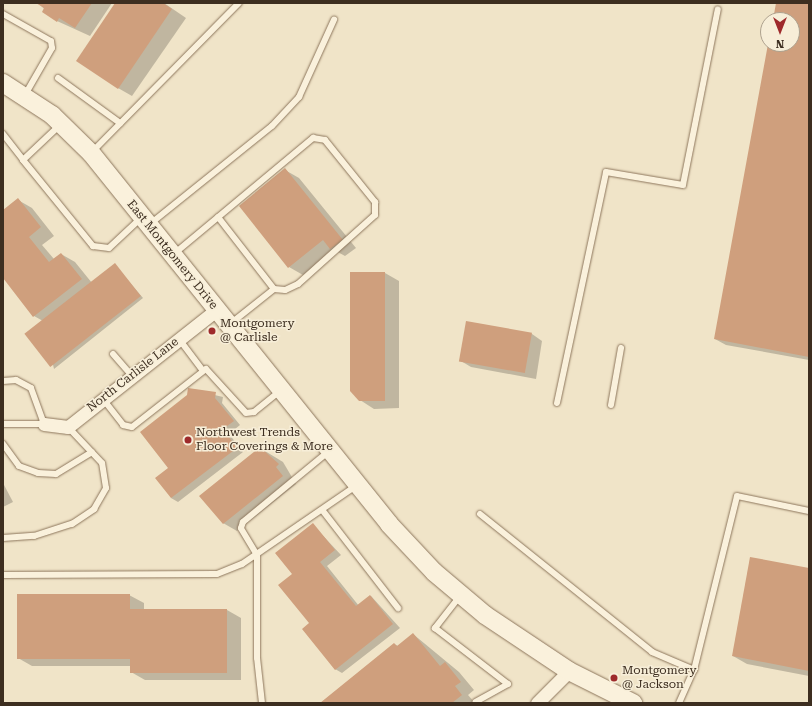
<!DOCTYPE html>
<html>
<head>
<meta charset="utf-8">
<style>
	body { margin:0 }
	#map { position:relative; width:812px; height:706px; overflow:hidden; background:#f0e4c8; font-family:"Roboto Serif",serif }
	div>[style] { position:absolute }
	.shadow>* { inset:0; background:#0003 }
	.building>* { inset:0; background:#cf9f7d; transform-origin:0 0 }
	.roads { filter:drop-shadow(0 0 1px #8d765c) drop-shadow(0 0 1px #8d765c) }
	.service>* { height:6px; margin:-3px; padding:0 3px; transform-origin:3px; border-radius:3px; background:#faf1dc }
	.minor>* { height:13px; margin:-6.5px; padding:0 6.5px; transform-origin:6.5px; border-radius:6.5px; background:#faf1dc }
	.secondary>* { height:18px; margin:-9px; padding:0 9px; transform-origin:9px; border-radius:9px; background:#faf1dc }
	.dots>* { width:11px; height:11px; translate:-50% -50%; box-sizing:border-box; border:2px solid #f7eed8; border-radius:50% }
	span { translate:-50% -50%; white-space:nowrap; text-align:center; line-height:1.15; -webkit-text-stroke:3px #f7eed8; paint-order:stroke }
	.street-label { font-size:12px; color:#3d2e20 }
	.poi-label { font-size:12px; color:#3d2e20 }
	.left { translate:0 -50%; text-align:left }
	.frame { position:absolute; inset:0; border:4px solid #3d2e20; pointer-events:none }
	.north { position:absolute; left:760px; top:12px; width:40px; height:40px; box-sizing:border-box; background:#f7eed8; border:1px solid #ada18e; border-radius:50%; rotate:180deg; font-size:11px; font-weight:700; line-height:16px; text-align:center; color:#3d2e20 }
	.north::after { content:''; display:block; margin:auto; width:14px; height:18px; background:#9e2a2b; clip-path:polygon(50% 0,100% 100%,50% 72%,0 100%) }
</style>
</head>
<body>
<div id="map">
	<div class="shadow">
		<i style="clip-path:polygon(38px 3px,112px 3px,90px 36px,57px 21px)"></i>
		<i style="clip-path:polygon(116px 3px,164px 3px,186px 18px,132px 96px,118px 88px)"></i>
		<i style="clip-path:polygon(777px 3px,809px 3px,809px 360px,726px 345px,715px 339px,769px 44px,792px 44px,792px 20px,774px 20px)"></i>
		<i style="clip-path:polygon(285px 170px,299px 178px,356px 248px,345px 256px,334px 250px,303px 275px,289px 267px)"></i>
		<i style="clip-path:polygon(18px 200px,32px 208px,54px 236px,42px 245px,54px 259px,61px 254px,75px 262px,92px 283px,115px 265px,143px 298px,54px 369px,43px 321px,34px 316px,3px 277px,3px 211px)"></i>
		<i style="clip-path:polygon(351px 273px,385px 273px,399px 281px,399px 408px,374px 409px,360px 400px)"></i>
		<i style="clip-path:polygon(467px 322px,532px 334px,542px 341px,536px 379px,471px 367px,461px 361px)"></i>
		<i style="clip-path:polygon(189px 389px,223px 397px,222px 403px,240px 425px,229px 434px,243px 452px,178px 502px,171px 498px)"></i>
		<i style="clip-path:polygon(260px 448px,283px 462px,296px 484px,237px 531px,223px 523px)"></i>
		<i style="clip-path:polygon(3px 483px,13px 502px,3px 507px)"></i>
		<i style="clip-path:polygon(313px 525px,341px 555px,327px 566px,359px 606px,371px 596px,400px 628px,342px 673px,335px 669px,311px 624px,293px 574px)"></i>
		<i style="clip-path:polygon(809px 569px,809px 676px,747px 664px,733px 656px)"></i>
		<i style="clip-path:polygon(129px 595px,144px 603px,144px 610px,227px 610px,241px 618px,241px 680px,145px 680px,131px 672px,131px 666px,32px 666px,18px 658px)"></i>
		<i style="clip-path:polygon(413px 634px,459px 672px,474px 690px,468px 695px,475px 703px,321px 703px,394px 644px,398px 646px)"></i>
	</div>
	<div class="building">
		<i style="clip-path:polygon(36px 3px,92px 3px,75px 28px,59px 18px,57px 22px,42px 12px,44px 8px)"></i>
		<i style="clip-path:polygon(115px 3px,163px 3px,172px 9px,118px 89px,76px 61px)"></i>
		<i style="clip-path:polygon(776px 3px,809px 3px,809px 357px,714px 339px,768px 44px,792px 44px,792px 20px,773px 20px)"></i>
		<i style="clip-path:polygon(285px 168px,343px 240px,330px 249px,323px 240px,288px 268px,239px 206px)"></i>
		<i style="clip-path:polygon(18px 198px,41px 227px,29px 237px,49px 262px,61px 253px,82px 279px,33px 317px,3px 278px,3px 210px)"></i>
		<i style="left:115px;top:263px;width:42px;height:115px;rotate:52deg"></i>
		<i style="clip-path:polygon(350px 272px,385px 272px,385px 401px,359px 401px,350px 391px)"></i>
		<i style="left:466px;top:321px;width:67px;height:41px;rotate:10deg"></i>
		<i style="clip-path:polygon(188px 388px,216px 392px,215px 398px,234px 421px,223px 429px,237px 448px,171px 498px,155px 478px,168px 468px,140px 432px,187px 395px)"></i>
		<i style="clip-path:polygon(260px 447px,279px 464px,276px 467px,283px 476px,223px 524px,199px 496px)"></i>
		<i style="clip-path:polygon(313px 523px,335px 550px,320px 562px,356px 606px,370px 595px,393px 624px,335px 670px,302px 629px,309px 623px,278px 585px,292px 574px,275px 553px)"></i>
		<i style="clip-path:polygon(750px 557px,809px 568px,809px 671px,732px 656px)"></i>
		<i style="clip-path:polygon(17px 594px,130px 594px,130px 609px,227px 609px,227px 673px,130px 673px,130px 659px,17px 659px)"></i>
		<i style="clip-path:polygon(413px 633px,440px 666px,445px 662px,461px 682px,455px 686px,462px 695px,452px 703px,320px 703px,394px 643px,397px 646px)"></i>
	</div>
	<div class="roads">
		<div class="service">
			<i style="left:3px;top:14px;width:55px;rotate:29.4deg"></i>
			<i style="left:51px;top:41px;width:7px;rotate:82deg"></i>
			<i style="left:52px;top:48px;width:54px;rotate:119.9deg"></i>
			<i style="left:58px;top:78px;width:77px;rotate:36deg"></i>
			<i style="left:60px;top:125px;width:51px;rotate:136.6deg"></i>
			<i style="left:23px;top:160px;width:111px;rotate:50.9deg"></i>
			<i style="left:93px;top:246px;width:16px;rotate:7deg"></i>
			<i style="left:109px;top:248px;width:42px;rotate:-43.1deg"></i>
			<i style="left:3px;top:134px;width:33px;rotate:52deg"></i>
			<i style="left:92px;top:152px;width:209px;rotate:-45.4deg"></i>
			<i style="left:218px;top:217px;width:91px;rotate:52.1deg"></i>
			<i style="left:150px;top:224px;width:156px;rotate:-38.8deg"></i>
			<i style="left:272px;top:126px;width:40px;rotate:-47deg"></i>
			<i style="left:299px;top:97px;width:85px;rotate:-65.6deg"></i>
			<i style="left:175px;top:253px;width:180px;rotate:-39.8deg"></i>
			<i style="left:313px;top:138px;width:12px;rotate:9deg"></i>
			<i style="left:325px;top:140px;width:80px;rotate:51.1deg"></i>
			<i style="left:375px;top:202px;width:13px;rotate:90deg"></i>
			<i style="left:375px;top:215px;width:103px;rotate:138.1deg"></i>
			<i style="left:298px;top:284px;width:14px;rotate:155deg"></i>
			<i style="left:285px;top:290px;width:11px;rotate:-175deg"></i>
			<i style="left:274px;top:289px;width:56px;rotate:141.5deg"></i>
			<i style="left:179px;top:339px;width:39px;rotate:53deg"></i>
			<i style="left:113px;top:354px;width:29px;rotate:49deg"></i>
			<i style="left:3px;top:381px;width:13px;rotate:-4deg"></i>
			<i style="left:16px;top:380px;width:17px;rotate:28deg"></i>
			<i style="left:31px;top:388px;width:38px;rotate:70deg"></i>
			<i style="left:44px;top:424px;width:41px;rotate:180deg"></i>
			<i style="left:103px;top:399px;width:33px;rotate:52deg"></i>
			<i style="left:123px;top:425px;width:9px;rotate:13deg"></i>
			<i style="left:132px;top:427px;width:94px;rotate:-38.1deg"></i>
			<i style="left:206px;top:369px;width:59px;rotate:47.7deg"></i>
			<i style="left:246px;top:413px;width:8px;rotate:-7deg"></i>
			<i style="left:254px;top:412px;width:33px;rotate:-39deg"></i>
			<i style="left:557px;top:403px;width:236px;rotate:-78deg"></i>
			<i style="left:606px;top:172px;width:78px;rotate:9.6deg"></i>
			<i style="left:683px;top:185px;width:179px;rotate:-78.8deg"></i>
			<i style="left:611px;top:405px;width:58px;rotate:-80deg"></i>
			<i style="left:3px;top:444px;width:27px;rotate:54deg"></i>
			<i style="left:19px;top:466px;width:20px;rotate:20deg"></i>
			<i style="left:38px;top:473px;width:18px;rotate:3deg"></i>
			<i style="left:56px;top:474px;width:42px;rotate:-31.4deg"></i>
			<i style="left:323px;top:511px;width:123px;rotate:52.3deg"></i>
			<i style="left:480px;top:514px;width:221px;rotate:38.7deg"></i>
			<i style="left:652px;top:652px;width:46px;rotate:23.2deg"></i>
			<i style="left:3px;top:538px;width:31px;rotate:-4deg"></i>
			<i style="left:34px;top:536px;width:40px;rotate:-18deg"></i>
			<i style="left:72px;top:524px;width:27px;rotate:-34deg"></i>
			<i style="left:94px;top:509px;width:24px;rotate:-60deg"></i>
			<i style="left:106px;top:488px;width:25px;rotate:-99deg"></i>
			<i style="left:102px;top:463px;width:50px;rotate:-133.4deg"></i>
			<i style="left:3px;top:575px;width:214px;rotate:-0.3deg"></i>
			<i style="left:217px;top:574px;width:27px;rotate:-22deg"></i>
			<i style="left:242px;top:564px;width:138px;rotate:-34.4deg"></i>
			<i style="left:460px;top:596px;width:41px;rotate:128deg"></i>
			<i style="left:435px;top:628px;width:92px;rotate:37.5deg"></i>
			<i style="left:508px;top:684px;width:37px;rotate:151deg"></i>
			<i style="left:262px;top:703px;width:45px;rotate:-96.3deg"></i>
			<i style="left:257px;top:658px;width:103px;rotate:-90deg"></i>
			<i style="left:257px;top:555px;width:31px;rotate:-121deg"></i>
			<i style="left:241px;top:528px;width:6px;rotate:-72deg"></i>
			<i style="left:243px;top:522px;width:112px;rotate:-39.5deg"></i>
			<i style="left:679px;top:703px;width:36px;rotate:-66deg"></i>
			<i style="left:694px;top:670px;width:179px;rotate:-76.1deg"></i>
			<i style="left:737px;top:496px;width:74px;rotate:11.8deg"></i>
		</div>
		<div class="minor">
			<i style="left:44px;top:424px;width:24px;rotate:7deg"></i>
			<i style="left:68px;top:427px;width:189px;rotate:-38.3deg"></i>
			<i style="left:537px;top:703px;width:45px;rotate:-45deg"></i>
		</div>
		<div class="secondary">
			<i style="left:3px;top:83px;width:59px;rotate:33.1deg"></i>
			<i style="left:52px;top:115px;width:54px;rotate:44.3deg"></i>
			<i style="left:91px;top:153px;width:476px;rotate:51.2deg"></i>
			<i style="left:389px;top:524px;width:66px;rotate:46.8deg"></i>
			<i style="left:434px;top:572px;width:67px;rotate:40.1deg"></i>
			<i style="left:485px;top:615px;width:101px;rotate:33.7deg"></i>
			<i style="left:569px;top:671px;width:72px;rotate:26.6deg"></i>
		</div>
	</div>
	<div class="dots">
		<i style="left:212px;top:331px;background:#9e2a2b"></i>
		<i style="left:188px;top:440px;background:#9e2a2b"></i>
		<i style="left:614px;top:678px;background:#9e2a2b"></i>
	</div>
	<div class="street-label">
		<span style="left:172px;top:255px;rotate:51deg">East Montgomery Drive</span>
		<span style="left:133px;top:375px;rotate:-38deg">North Carlisle Lane</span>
	</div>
	<div class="poi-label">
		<span class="left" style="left:220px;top:331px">Montgomery<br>@ Carlisle</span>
		<span class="left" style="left:196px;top:440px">Northwest Trends<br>Floor Coverings &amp; More</span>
		<span class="left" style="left:622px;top:678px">Montgomery<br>@ Jackson</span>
	</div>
	<div class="frame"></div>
	<div class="north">N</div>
</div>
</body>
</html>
